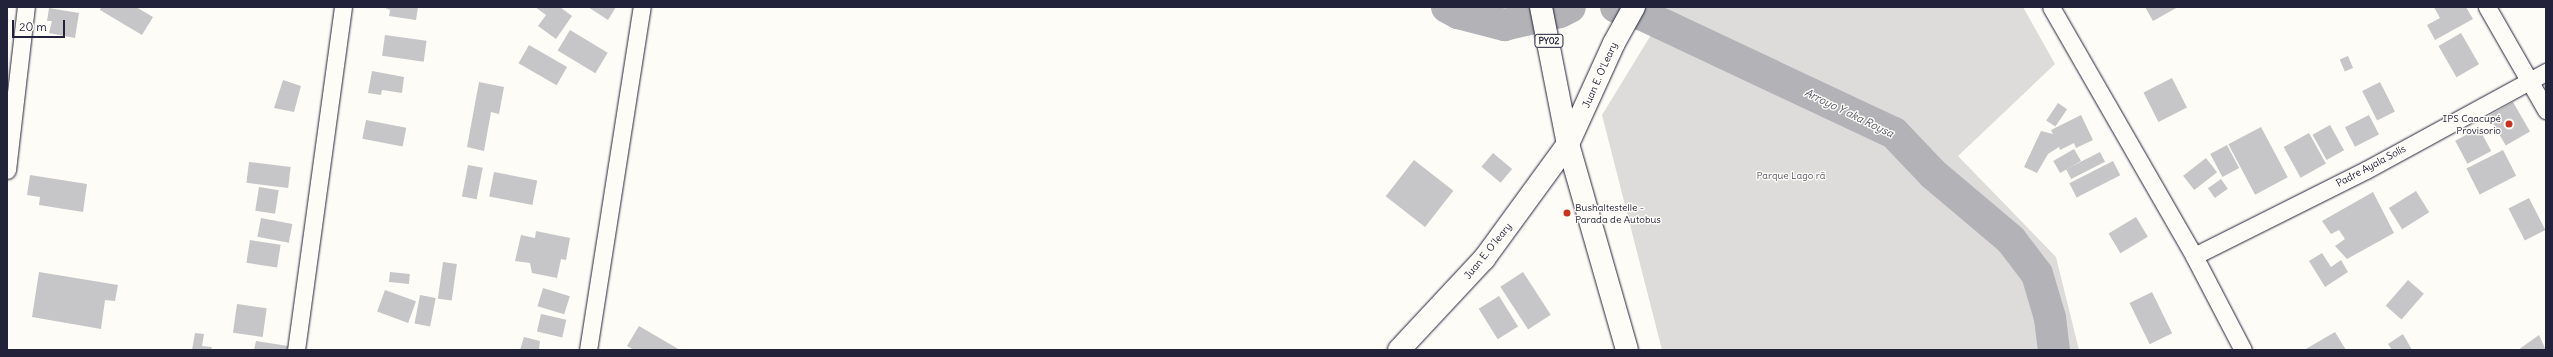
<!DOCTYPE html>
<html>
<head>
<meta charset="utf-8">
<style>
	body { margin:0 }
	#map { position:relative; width:2553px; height:357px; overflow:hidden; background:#fdfcf7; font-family:Delius,sans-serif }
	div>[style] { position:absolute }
	.green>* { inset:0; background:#dddcdb }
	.river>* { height:32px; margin:-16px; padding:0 16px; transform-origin:16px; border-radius:16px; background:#b2b2b7 }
	.building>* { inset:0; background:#c6c6c8; transform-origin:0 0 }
	.roads { filter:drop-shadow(0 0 1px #22223b) drop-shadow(0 0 1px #22223b) }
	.street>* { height:17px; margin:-8.5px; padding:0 8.5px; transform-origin:8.5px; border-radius:8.5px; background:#fdfcf7 }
	.secondary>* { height:22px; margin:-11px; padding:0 11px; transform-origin:11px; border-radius:11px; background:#fdfcf7 }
	.primary>* { height:22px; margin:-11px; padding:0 11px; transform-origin:11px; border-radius:11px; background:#fdfcf7 }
	.dots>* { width:11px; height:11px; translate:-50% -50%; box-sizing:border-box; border:2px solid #fdfcf7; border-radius:50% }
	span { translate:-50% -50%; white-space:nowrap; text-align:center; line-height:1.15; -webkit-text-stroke:3px #fdfcf7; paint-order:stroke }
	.shield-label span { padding:1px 3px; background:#fdfcf7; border:1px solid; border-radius:3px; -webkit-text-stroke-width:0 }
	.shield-label { font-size:9px; color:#22223b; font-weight:700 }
	.street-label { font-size:10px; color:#22223b }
	.poi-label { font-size:10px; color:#22223b }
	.right { translate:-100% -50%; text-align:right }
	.left { translate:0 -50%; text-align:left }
	.park-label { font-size:10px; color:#5a5a6b }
	.water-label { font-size:11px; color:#545466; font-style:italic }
	.frame { position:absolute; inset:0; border:8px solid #22223b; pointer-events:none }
	.scale { position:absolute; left:12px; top:20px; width:53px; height:18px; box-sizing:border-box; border:2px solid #22223b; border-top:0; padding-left:5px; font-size:12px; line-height:14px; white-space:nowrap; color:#22223b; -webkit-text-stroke:3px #fdfcf7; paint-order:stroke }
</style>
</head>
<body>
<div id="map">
	<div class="green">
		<i style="clip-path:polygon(1668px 7px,2023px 7px,2055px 64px,1958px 156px,2056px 257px,2079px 350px,1662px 350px,1602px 115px)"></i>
	</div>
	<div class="river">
		<i style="left:1447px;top:7px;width:13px;rotate:29deg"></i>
		<i style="left:1458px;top:13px;width:48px;rotate:14.6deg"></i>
		<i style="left:1504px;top:25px;width:57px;rotate:-13.1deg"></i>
		<i style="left:1560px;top:12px;width:11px;rotate:-27deg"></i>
		<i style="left:1616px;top:7px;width:30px;rotate:17deg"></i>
		<i style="left:1645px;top:16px;width:275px;rotate:25.2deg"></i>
		<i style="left:1894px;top:133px;width:57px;rotate:46.4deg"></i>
		<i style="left:1933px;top:174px;width:102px;rotate:40.2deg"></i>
		<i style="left:2011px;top:240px;width:43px;rotate:52.6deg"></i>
		<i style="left:2037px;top:274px;width:46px;rotate:73.5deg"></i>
		<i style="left:2050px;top:318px;width:32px;rotate:83deg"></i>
	</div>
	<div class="building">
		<i style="clip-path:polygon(101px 7px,136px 7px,153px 17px,142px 35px,100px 10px)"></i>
		<i style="clip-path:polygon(383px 7px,418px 7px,416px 20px,389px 16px,390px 10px)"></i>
		<i style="clip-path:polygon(535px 7px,560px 7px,572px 16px,556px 39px,538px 26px,546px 15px)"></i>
		<i style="clip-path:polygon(588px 7px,616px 7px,608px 20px)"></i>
		<i style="clip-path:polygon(2145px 7px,2178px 7px,2153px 21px)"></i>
		<i style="clip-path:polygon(2434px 7px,2466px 7px,2473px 19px,2435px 40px,2427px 25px,2440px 18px)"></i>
		<i style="clip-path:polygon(49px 8px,79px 13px,75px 38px,49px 33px,52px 21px,47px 21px)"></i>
		<i style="left:570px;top:30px;width:44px;height:24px;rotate:31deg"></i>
		<i style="left:2461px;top:33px;width:36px;height:26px;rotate:60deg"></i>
		<i style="left:385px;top:35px;width:42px;height:21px;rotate:8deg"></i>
		<i style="left:529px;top:45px;width:44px;height:21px;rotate:30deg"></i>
		<i style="left:2348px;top:56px;width:13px;height:9px;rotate:67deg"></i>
		<i style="clip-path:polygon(372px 71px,404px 77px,402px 93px,382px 90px,381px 95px,368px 93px)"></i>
		<i style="left:2172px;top:78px;width:33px;height:32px;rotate:63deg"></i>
		<i style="clip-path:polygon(283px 80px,301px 86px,294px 112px,274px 108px)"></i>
		<i style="clip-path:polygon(479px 82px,504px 87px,499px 114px,491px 112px,484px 151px,467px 147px)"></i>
		<i style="left:2380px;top:82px;width:33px;height:20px;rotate:63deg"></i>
		<i style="left:2513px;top:102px;width:34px;height:28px;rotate:60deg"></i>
		<i style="left:2058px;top:103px;width:11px;height:21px;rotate:34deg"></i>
		<i style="clip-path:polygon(2081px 115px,2093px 140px,2076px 148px,2074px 143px,2060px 150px,2059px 147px,2048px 154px,2037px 173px,2024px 167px,2041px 131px,2053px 134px,2051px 130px)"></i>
		<i style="left:2369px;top:115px;width:22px;height:27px;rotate:63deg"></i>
		<i style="left:366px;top:120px;width:41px;height:19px;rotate:11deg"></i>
		<i style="left:2330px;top:125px;width:29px;height:20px;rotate:61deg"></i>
		<i style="left:2261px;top:127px;width:57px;height:37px;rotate:62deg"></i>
		<i style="left:2479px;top:128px;width:26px;height:27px;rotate:62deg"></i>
		<i style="left:2309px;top:133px;width:35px;height:29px;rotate:61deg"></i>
		<i style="left:2227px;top:145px;width:26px;height:19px;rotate:62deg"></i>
		<i style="left:2074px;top:149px;width:14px;height:24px;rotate:60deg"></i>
		<i style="left:2503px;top:150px;width:29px;height:41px;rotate:63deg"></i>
		<i style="left:2100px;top:152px;width:11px;height:38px;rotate:63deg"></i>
		<i style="left:1493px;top:153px;width:25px;height:18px;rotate:40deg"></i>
		<i style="left:2206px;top:158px;width:18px;height:29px;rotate:52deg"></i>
		<i style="left:1414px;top:160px;width:50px;height:46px;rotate:38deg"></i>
		<i style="left:2113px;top:161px;width:16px;height:49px;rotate:63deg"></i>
		<i style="left:249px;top:162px;width:42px;height:21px;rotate:7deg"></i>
		<i style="left:468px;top:165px;width:15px;height:32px;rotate:11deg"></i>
		<i style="left:494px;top:172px;width:44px;height:25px;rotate:11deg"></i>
		<i style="clip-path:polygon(30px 175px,87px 184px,83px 212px,39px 205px,40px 197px,27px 195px)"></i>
		<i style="left:2221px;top:179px;width:12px;height:16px;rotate:55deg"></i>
		<i style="left:259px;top:187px;width:20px;height:24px;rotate:9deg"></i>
		<i style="left:2416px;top:191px;width:25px;height:32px;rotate:58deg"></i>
		<i style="clip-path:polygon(2373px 192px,2394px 233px,2347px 259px,2335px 246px,2345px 239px,2339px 230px,2331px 234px,2322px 221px)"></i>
		<i style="left:2529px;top:198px;width:36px;height:23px;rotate:63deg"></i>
		<i style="left:2136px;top:217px;width:23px;height:32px;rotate:59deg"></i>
		<i style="left:261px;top:218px;width:32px;height:19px;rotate:11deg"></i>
		<i style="clip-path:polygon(536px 231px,570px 238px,566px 260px,561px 259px,557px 278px,532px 273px,530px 263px,515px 261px,521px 235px,535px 238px)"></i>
		<i style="left:250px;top:240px;width:31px;height:23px;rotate:9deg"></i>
		<i style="clip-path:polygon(2322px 253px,2331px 267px,2341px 260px,2348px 272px,2325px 287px,2309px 261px)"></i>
		<i style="left:443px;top:262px;width:14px;height:37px;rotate:8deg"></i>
		<i style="clip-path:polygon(39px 272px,118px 285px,115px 301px,105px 300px,101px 329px,32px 317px)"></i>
		<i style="left:390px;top:272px;width:20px;height:10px;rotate:6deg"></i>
		<i style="left:1523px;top:272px;width:51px;height:27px;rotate:57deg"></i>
		<i style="left:2408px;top:280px;width:21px;height:34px;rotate:41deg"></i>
		<i style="left:543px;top:288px;width:28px;height:19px;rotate:17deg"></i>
		<i style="left:385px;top:290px;width:33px;height:23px;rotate:20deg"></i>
		<i style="left:2152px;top:292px;width:46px;height:25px;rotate:64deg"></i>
		<i style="left:420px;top:295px;width:16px;height:29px;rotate:11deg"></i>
		<i style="left:1499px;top:296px;width:36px;height:24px;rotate:58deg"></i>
		<i style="left:237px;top:304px;width:30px;height:29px;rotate:8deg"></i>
		<i style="left:541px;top:314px;width:26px;height:18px;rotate:13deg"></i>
		<i style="clip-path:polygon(639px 326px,680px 350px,634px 350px,627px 346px)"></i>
		<i style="clip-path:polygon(2335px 332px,2346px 350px,2304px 350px)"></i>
		<i style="clip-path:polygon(195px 333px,204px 334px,202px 346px,212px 347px,211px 350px,192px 350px)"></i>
		<i style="clip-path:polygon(2403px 334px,2412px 350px,2392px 350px,2388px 344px)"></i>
		<i style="clip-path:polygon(2539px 335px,2546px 350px,2518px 350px)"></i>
		<i style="clip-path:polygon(524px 337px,540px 341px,539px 350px,520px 350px)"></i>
		<i style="clip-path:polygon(256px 341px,288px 346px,287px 350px,254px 350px)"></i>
	</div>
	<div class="roads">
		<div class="street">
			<i style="left:2051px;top:7px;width:287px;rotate:60.1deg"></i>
			<i style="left:2194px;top:256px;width:106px;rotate:62.5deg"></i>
			<i style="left:2487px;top:7px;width:119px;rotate:60.2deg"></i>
			<i style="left:7px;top:170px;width:164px;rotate:-83.4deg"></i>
			<i style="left:2194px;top:256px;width:192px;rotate:-26.6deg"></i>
			<i style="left:2366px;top:170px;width:205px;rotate:-28.6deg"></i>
			<i style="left:296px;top:350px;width:346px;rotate:-82.2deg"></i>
			<i style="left:588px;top:350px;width:347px;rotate:-81.1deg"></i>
		</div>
		<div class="secondary">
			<i style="left:1399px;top:350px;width:125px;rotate:-47deg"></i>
			<i style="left:1484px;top:259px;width:142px;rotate:-53.9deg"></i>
			<i style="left:1568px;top:144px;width:111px;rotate:-65.5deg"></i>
			<i style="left:1614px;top:43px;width:41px;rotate:-60.9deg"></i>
		</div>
		<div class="primary">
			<i style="left:1541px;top:7px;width:140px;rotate:78.9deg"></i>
			<i style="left:1568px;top:144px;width:214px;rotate:74deg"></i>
		</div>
	</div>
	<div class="dots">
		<i style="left:2509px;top:124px;background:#c8321e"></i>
		<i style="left:1567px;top:213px;background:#c8321e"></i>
	</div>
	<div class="shield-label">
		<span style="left:1549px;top:41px">PY02</span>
	</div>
	<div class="street-label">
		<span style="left:1600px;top:75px;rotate:-66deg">Juan E. O'Leary</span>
		<span style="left:2371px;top:166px;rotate:-28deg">Padre Ayala Solís</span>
		<span style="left:1488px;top:251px;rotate:-51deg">Juan E. O´leary</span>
	</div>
	<div class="poi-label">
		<span class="right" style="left:2501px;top:124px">IPS Caacupé<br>Provisorio</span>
		<span class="left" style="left:1575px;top:213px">Bushaltestelle -<br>Parada de Autobus</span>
	</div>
	<div class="park-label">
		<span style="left:1791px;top:176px">Parque Lago rã</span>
	</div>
	<div class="water-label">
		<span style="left:1849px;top:113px;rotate:26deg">Arroyo Y aka Roysa</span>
	</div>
	<div class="frame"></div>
	<div class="scale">20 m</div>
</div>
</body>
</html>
